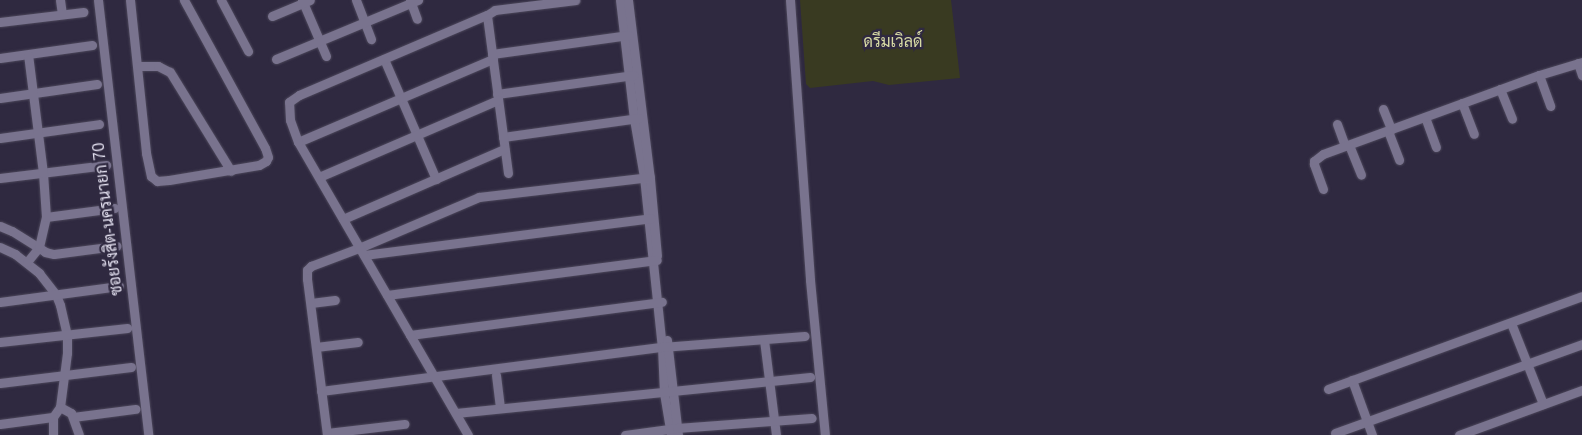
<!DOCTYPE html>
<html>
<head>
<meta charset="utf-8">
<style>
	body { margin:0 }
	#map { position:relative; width:1582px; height:435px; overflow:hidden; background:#2f2940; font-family:Helvetica,Sarabun,sans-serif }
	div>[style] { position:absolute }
	.green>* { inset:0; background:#393a21 }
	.roads { filter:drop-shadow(0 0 1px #4c475a) drop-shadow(0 0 1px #4c475a) }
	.street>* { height:9px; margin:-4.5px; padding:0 4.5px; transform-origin:4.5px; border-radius:4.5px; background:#79738e }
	span { translate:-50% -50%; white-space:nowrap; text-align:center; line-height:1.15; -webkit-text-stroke:4.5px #2f2940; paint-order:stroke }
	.park-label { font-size:16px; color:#d8dba4 }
	.street-label { font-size:16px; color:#e3e0ef }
</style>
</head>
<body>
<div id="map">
	<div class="green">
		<i style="clip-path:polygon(800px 0,951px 0,960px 78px,889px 85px,873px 81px,810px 88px,806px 84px)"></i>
	</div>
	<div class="roads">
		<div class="street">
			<i style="left:60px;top:0;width:14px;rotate:82deg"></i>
			<i style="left:98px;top:0;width:438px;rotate:83.4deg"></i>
			<i style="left:130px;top:0;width:154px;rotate:84deg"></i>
			<i style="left:146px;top:153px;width:24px;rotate:78deg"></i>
			<i style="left:151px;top:176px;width:8px;rotate:40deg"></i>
			<i style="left:157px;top:181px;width:12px;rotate:-5deg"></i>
			<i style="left:169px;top:180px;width:91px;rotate:-9.5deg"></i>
			<i style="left:259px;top:165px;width:8px;rotate:-30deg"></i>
			<i style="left:266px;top:161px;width:4px;rotate:-63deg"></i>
			<i style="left:268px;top:157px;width:9px;rotate:-108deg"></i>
			<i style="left:265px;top:148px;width:169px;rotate:-118.7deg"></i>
			<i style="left:221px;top:0;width:58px;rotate:62.1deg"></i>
			<i style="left:302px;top:0;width:61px;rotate:66.8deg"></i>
			<i style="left:356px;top:0;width:42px;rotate:69deg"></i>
			<i style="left:410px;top:0;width:20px;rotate:70deg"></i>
			<i style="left:620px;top:0;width:120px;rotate:83.3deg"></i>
			<i style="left:634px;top:119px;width:59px;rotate:80.2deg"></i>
			<i style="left:644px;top:177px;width:171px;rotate:84deg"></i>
			<i style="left:662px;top:347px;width:46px;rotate:87.5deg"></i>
			<i style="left:664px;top:393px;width:43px;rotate:80.5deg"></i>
			<i style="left:628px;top:0;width:180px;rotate:83deg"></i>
			<i style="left:650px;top:179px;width:77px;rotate:84.8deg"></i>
			<i style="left:790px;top:0;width:281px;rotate:85.9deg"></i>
			<i style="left:810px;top:280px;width:156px;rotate:84.5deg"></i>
			<i style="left:272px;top:16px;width:41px;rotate:-22.8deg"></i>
			<i style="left:0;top:22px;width:84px;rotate:-6.9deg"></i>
			<i style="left:492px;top:54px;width:138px;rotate:-7.9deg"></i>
			<i style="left:0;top:58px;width:93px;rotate:-8deg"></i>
			<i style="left:276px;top:59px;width:154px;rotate:-22.6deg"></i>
			<i style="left:384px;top:59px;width:131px;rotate:66.6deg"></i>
			<i style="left:1578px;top:63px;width:13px;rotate:72deg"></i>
			<i style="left:138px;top:66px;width:20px"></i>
			<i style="left:158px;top:66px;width:13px;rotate:27deg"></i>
			<i style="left:170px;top:72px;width:116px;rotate:58.4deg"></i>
			<i style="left:1539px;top:75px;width:33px;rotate:70deg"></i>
			<i style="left:1500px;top:89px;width:32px;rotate:68deg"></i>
			<i style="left:497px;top:94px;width:138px;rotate:-7.9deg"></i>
			<i style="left:0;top:98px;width:98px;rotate:-8.2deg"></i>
			<i style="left:1462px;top:103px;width:33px;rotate:69deg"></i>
			<i style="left:1383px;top:109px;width:22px;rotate:68deg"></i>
			<i style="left:1425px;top:117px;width:32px;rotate:70deg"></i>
			<i style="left:1337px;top:124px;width:23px;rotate:70deg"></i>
			<i style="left:1388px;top:131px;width:31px;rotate:69deg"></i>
			<i style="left:503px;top:137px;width:137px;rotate:-8deg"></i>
			<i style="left:0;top:138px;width:100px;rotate:-8deg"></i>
			<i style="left:298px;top:142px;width:212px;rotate:-23.1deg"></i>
			<i style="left:1349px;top:145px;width:32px;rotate:68deg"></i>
			<i style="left:508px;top:173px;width:159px;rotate:-97.6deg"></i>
			<i style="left:487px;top:15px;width:9px;rotate:-32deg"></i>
			<i style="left:495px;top:10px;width:81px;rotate:-7.1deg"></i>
			<i style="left:319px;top:177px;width:195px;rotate:-23.3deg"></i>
			<i style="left:0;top:178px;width:107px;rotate:-7deg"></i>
			<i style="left:1323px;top:189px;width:27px;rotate:-110deg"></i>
			<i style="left:1314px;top:164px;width:3px;rotate:-90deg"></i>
			<i style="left:1314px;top:161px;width:11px;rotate:-38deg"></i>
			<i style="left:1323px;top:154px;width:230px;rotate:-20.1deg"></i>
			<i style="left:1539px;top:75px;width:45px;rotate:-16.8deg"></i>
			<i style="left:46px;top:217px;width:69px;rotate:-7.5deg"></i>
			<i style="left:343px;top:219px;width:176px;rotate:-23.5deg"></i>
			<i style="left:0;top:226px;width:13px;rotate:23deg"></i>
			<i style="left:12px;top:231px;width:39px;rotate:32deg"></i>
			<i style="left:45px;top:252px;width:9px;rotate:13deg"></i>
			<i style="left:54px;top:254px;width:63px;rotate:-7.4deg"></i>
			<i style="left:0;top:247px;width:17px;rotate:25deg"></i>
			<i style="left:15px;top:254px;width:31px;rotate:38deg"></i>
			<i style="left:39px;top:273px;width:28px;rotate:52deg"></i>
			<i style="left:56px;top:295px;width:11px;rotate:68deg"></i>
			<i style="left:60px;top:305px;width:31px;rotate:77deg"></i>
			<i style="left:67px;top:335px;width:18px;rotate:90deg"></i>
			<i style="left:67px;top:353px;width:54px;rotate:97.4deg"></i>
			<i style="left:60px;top:407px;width:12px;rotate:125deg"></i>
			<i style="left:53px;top:417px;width:18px;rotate:90deg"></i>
			<i style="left:364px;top:255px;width:289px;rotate:-7.3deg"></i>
			<i style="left:27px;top:262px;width:19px;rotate:-51deg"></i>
			<i style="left:39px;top:247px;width:31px;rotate:-77deg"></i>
			<i style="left:46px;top:217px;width:44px;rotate:-93.9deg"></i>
			<i style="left:43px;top:173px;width:119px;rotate:-97.2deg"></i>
			<i style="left:387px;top:295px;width:272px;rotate:-7.4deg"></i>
			<i style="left:0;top:302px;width:120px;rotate:-7.7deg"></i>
			<i style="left:311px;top:303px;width:24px;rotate:-7deg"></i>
			<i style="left:1511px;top:323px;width:87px;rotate:68.4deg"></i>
			<i style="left:410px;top:335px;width:254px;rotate:-7.5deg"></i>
			<i style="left:667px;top:340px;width:96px;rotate:83.4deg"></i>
			<i style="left:764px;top:340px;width:96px;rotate:82.8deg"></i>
			<i style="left:0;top:342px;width:128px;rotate:-6.3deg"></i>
			<i style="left:316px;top:347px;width:42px;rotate:-6.8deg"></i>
			<i style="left:496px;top:375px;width:33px;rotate:83deg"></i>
			<i style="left:1352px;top:380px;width:59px;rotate:70deg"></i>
			<i style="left:0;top:383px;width:132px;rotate:-7deg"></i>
			<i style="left:1328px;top:389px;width:270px;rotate:-20.1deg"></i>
			<i style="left:321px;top:391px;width:344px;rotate:-7.4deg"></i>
			<i style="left:662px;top:347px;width:143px;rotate:-4.4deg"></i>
			<i style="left:60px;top:407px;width:13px;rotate:29deg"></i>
			<i style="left:71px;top:413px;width:23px;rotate:70deg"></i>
			<i style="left:456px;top:413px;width:356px;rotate:-5.8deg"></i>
			<i style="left:73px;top:417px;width:63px;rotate:-7.4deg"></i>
			<i style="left:0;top:424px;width:53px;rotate:-7.5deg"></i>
			<i style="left:327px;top:433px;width:78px;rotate:-6.7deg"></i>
			<i style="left:1335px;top:433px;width:263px;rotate:-19.8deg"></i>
			<i style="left:327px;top:435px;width:157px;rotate:-97.3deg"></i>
			<i style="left:307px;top:279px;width:9px;rotate:-90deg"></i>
			<i style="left:307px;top:270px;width:6px;rotate:-45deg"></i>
			<i style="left:311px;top:266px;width:51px;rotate:-20.6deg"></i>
			<i style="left:359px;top:248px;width:130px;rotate:-23deg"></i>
			<i style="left:479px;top:197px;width:172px;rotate:-6.7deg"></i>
			<i style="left:468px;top:435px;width:339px;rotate:-120.1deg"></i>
			<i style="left:298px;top:142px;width:23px;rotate:-110deg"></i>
			<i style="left:290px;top:120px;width:18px;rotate:-93deg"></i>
			<i style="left:289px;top:102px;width:12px;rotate:-35deg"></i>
			<i style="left:299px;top:95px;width:204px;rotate:-23.1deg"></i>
			<i style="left:625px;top:435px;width:52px;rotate:-7.7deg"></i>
			<i style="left:677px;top:428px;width:135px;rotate:-4.2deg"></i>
			<i style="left:1459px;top:435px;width:131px;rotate:-20.1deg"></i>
		</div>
	</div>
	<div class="park-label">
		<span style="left:893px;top:42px">ดรีมเวิลด์</span>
	</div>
	<div class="street-label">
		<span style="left:108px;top:219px;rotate:-97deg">ซอยรังสิต-นครนายก 70</span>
	</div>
</div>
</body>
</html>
